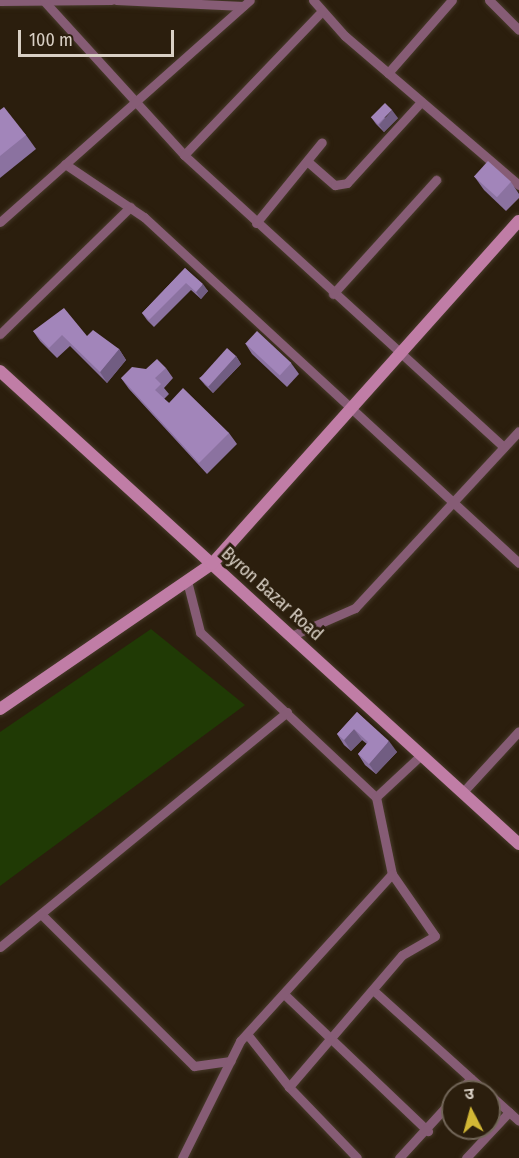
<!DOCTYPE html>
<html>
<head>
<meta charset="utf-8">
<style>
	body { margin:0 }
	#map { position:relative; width:519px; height:1158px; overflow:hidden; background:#2b1e0d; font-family:"Fira Sans Condensed","Noto Sans Devanagari",sans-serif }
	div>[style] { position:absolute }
	.green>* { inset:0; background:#203a05 }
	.roads { filter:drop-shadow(0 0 2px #473a2a) drop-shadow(0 0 2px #473a2a) }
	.street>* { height:9px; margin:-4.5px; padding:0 4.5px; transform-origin:4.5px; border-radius:4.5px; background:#865c75 }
	.secondary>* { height:12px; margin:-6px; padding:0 6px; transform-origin:6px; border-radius:6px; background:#c07da6 }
	.wall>* { inset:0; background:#8b72a0 }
	.shaded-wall>* { inset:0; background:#715d82 }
	.building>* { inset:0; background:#a285ba; transform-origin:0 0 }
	span { translate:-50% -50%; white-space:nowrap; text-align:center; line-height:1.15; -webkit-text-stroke:6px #2b1e0d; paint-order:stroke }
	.street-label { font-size:18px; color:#d9d0c5 }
	.north { position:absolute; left:441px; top:1080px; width:60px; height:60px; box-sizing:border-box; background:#2b1e0d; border:2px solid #716557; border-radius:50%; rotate:354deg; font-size:16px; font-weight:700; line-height:24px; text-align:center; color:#d9d0c5 }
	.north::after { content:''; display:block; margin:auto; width:21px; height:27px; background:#d2b735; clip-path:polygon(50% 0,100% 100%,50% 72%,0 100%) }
	.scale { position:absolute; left:18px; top:30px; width:156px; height:27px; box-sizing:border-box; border:3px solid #d9d0c5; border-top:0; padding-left:8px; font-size:18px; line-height:21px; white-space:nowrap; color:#d9d0c5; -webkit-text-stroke:4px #2b1e0d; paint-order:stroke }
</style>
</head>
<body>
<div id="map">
	<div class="green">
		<i style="clip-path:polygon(151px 629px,245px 705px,0 886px,0 732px)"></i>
	</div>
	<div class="roads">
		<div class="street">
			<i style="left:116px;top:0;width:127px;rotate:2.7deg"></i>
			<i style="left:313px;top:0;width:48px;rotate:48.4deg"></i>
			<i style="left:345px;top:36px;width:229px;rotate:40.6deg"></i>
			<i style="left:489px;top:0;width:42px;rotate:45deg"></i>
			<i style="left:0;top:1px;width:111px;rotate:-0.5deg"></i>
			<i style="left:44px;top:1px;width:208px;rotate:47.7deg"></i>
			<i style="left:184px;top:155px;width:433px;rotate:42.4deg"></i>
			<i style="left:388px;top:73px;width:97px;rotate:-48.8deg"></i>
			<i style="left:184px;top:155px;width:199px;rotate:-46.2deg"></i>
			<i style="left:307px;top:161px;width:37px;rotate:41deg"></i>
			<i style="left:335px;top:185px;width:12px;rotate:-9deg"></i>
			<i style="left:347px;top:183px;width:110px;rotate:-47.6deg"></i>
			<i style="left:65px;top:164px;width:95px;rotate:33.9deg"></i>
			<i style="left:144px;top:217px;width:510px;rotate:42.7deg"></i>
			<i style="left:0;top:222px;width:334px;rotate:-41.6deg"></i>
			<i style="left:256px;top:223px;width:104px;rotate:-50.8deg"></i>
			<i style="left:333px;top:294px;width:154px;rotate:-47.9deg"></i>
			<i style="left:0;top:334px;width:182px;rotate:-44.3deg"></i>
			<i style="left:187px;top:581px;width:53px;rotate:75.7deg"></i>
			<i style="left:200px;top:632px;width:241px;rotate:43.2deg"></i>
			<i style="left:376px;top:797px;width:79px;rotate:78.3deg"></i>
			<i style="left:291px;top:636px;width:70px;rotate:-23.6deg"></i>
			<i style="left:355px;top:608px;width:241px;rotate:-47.2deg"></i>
			<i style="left:462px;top:793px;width:84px;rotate:-47.4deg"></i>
			<i style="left:376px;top:797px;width:62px;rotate:-43deg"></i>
			<i style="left:41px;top:914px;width:216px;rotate:44.8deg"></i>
			<i style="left:194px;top:1066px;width:37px;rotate:-8deg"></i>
			<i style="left:0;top:947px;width:371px;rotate:-39.3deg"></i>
			<i style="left:373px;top:990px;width:152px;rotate:42.1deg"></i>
			<i style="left:284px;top:994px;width:199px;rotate:43.6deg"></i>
			<i style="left:247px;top:1034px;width:68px;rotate:51.6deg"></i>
			<i style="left:289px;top:1087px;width:98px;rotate:46.2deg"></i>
			<i style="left:459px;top:1092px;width:18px;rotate:-49deg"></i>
			<i style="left:489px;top:1094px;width:40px;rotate:42deg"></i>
			<i style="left:182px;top:1158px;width:131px;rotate:-63.6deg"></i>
			<i style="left:240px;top:1041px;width:226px;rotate:-47.7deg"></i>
			<i style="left:392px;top:874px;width:75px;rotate:55.3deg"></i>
			<i style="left:435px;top:936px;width:38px;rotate:150deg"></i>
			<i style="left:402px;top:955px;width:174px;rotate:130.6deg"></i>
			<i style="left:399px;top:1158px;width:80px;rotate:-47.5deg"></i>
			<i style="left:466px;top:1158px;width:63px;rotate:-46.9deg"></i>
		</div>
		<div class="secondary">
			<i style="left:0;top:371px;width:702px;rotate:42.35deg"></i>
			<i style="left:0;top:709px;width:257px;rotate:-34.4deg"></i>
			<i style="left:212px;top:564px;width:460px;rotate:-48.2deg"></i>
		</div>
	</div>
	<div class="wall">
		<i style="clip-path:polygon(0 110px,26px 135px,36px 149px,0 178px)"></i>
		<i style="clip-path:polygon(371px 117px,398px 118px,384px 132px,376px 124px)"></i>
		<i style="clip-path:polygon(474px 176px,511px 182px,519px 194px,519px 198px,506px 211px,484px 190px)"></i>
		<i style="clip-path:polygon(185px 268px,208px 291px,201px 299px,191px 290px,154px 327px,147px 320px,142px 313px)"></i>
		<i style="clip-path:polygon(33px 331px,87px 336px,119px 349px,126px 360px,107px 383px,70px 346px,57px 358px,40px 341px)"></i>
		<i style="clip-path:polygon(245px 343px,291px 363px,299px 374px,287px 387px,252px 354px)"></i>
		<i style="clip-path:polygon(236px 356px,241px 364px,213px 393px,205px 385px,199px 378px)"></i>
		<i style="clip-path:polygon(166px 368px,173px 378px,164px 388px,169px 394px,164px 399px,169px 403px,229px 433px,237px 444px,207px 474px,129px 389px,121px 378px)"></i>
		<i style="clip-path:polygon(357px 712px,397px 752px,376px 774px,365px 765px,358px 754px,367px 744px,362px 740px,351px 751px,344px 745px,337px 734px)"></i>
	</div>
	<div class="shaded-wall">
		<i style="clip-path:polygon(392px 110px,398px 118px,384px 132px,379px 125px)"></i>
		<i style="clip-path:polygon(203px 284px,208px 291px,201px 299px,196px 292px)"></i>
		<i style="clip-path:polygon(119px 349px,126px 360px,107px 383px,100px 372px)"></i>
		<i style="clip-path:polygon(236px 356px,241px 364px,213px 393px,208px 386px)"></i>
		<i style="clip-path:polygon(354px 729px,362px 740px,351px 751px,344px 740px)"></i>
		<i style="clip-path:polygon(389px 741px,397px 752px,376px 774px,369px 764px)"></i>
	</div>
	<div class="building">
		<i style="left:385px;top:103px;width:10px;height:20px;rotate:45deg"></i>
		<i style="clip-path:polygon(4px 107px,26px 135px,0 156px,0 110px)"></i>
		<i style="left:488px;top:161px;width:31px;height:21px;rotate:42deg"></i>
		<i style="clip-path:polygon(185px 268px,203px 284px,196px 292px,186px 283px,149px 320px,142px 313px)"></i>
		<i style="clip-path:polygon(64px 308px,87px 336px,93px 330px,119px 349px,100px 372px,62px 335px,49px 348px,33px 331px)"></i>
		<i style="left:257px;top:331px;width:47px;height:17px;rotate:43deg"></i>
		<i style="left:227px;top:348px;width:12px;height:41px;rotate:42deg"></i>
		<i style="clip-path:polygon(157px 359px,166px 368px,155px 378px,161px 384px,155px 390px,169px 403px,183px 388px,229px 433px,199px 463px,121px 378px,132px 367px,146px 369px)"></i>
		<i style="clip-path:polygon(357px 712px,389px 741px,369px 764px,358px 754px,368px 742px,354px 729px,344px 740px,337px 734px)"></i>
	</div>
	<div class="street-label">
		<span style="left:272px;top:594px;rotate:42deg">Byron Bazar Road</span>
	</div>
	<div class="north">उ</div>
	<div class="scale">100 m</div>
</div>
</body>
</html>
